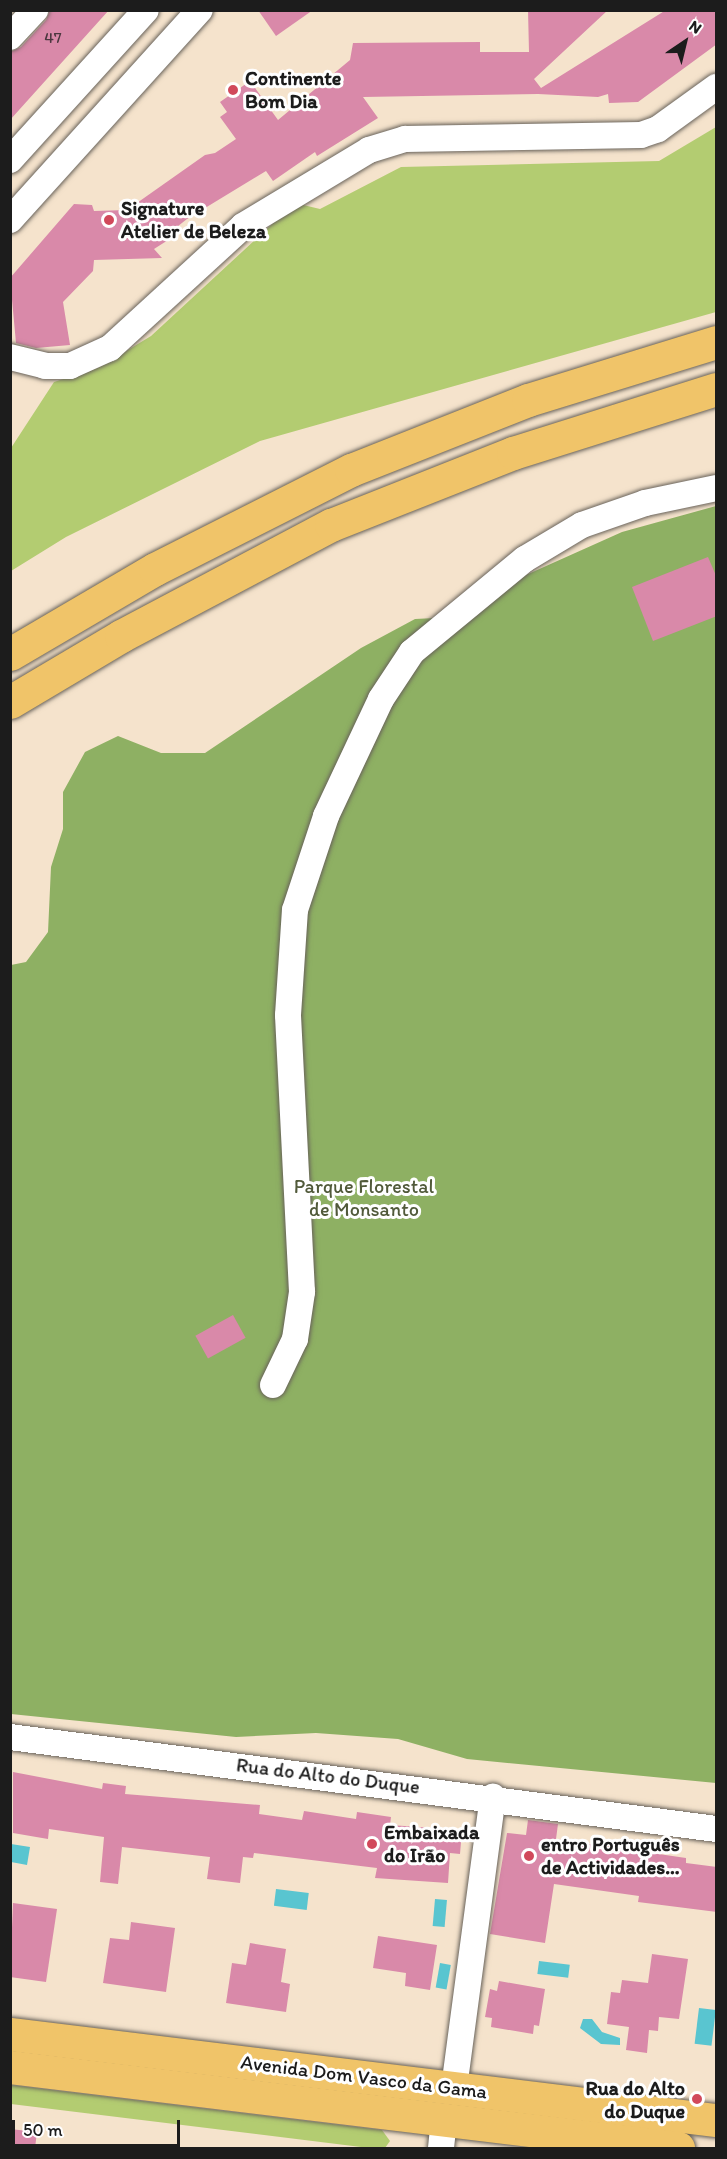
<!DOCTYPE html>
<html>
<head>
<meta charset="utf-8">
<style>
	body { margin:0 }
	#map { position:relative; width:727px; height:2159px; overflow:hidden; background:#f5e3cc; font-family:Itim,sans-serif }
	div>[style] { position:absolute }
	.green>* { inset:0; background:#b3cc71 }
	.forest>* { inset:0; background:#8eb063 }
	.water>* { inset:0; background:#59c5d0; transform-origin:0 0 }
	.building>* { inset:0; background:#d989a9; transform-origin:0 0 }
	.roads { filter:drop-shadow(0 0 2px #68625a) drop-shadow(0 0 2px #68625a) }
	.minor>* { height:26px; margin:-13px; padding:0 13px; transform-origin:13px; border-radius:13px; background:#fff }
	.major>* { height:33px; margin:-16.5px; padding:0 16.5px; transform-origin:16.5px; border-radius:16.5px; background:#f0c469 }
	.highway>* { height:33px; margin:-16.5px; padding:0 16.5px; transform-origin:16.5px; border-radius:16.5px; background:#f0c469 }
	.dots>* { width:16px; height:16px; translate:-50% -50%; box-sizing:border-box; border:3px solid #fff; border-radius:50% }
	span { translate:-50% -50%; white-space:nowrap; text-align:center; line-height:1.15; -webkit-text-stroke:6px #fff; paint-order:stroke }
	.number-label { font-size:16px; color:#4b373f }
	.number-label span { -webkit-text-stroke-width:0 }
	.poi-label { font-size:20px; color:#1c1c1c; font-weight:700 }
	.left { translate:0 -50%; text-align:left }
	.right { translate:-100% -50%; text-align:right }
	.park-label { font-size:20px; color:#515a3a }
	.street-label { font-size:20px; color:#1c1c1c }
	.frame { position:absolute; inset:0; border:12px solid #1c1c1c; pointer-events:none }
	.north { position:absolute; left:655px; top:12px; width:60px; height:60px; -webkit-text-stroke:4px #fff; paint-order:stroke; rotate:35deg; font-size:16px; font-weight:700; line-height:24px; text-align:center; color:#1c1c1c }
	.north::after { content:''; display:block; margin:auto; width:21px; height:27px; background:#1c1c1c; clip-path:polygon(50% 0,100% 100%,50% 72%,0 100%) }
	.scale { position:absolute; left:12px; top:2120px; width:168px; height:27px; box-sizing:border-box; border:3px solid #1c1c1c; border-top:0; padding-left:8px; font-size:18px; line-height:21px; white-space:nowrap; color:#1c1c1c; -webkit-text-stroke:4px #fff; paint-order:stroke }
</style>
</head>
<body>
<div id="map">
	<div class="green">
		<i style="clip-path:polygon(716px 127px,716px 312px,260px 441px,66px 537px,11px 571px,11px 448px,54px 382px,100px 367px,151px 336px,295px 203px,320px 209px,401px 167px,659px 161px)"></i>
		<i style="clip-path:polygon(11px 2085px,382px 2130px,390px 2141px,385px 2148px,369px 2148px,11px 2104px)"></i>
	</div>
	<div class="forest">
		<i style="clip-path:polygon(716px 506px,716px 1783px,467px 1759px,398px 1739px,316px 1733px,236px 1737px,11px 1714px,11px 965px,26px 962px,48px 932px,51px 867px,63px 829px,63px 792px,85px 752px,118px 736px,161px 753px,205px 753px,361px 648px,415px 619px,476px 616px,526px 575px,622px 532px)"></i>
	</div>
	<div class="water">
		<i style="clip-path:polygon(11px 1844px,30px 1847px,27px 1865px,11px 1862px)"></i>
		<i style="left:276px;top:1889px;width:33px;height:17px;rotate:7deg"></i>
		<i style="left:435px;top:1899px;width:12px;height:27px;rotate:5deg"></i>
		<i style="left:539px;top:1961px;width:31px;height:13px;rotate:7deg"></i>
		<i style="left:440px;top:1963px;width:11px;height:25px;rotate:10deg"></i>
		<i style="left:699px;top:2008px;width:17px;height:36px;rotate:7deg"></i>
		<i style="clip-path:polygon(583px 2019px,592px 2019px,602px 2032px,620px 2038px,620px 2045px,601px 2044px,580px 2028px)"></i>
	</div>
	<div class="building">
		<i style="clip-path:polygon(50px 10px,109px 10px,10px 120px,10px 52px,21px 47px,46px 20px)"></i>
		<i style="clip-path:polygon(258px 10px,313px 10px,276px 36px)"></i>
		<i style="clip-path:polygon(528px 10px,608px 10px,534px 79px,541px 88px,666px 10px,717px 10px,717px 44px,638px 102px,609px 103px,608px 94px,598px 97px,538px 94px,363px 97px,378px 118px,317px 156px,315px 152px,273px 181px,266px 171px,187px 219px,173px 230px,176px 235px,154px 249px,162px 258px,94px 260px,93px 271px,63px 302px,70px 345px,36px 348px,16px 343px,10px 278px,74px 204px,92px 205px,94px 211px,127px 210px,205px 155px,215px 153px,236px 139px,220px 117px,227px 112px,220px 102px,250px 81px,278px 120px,350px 60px,353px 43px,480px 42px,480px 52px,529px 52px)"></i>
		<i style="clip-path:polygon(708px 557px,717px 578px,717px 616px,653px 641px,632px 587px)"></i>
		<i style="left:233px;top:1315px;width:26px;height:43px;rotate:61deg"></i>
		<i style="clip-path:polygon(13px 1772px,102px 1789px,103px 1783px,126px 1786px,125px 1794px,260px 1805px,259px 1814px,302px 1820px,304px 1811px,356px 1819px,357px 1812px,391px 1817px,390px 1825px,462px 1830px,460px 1854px,450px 1853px,448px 1883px,375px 1878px,377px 1868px,254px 1853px,253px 1858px,243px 1857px,240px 1883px,207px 1879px,210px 1857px,122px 1847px,118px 1884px,100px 1882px,104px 1837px,49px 1829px,48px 1839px,13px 1833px)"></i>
		<i style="clip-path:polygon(528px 1820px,558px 1824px,556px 1839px,686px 1858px,686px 1863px,717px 1867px,717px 1912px,638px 1902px,639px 1896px,554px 1884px,545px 1943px,490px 1934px,507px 1833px,526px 1835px)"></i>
		<i style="clip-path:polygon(13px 1903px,57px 1909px,46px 1982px,10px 1977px)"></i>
		<i style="clip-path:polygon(131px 1922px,175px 1928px,166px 1992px,103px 1983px,110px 1938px,129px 1940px)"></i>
		<i style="clip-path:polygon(378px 1936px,437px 1945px,430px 1990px,405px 1986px,406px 1973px,373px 1968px)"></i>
		<i style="clip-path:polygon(250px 1943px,286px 1949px,281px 1982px,290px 1984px,286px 2012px,226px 2003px,232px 1963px,246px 1965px)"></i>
		<i style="clip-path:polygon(652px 1954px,688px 1959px,679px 2019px,659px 2017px,658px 2031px,649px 2030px,647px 2053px,626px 2050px,629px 2027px,607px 2024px,611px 1992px,620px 1993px,622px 1980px,648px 1983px)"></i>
		<i style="clip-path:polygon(499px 1981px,545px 1989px,539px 2026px,534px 2025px,533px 2034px,491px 2027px,492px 2018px,485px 2017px,490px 1989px,497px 1991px)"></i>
		<i style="clip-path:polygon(10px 2129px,37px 2132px,35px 2148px,10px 2148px)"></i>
	</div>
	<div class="roads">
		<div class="minor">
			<i style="left:10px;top:37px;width:37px;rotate:-47deg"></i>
			<i style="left:10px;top:160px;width:202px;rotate:-47.8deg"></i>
			<i style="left:10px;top:220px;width:283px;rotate:-47.9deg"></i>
			<i style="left:10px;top:357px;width:36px;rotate:14deg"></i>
			<i style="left:45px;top:366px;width:25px"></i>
			<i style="left:70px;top:366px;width:44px;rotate:-24.2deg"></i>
			<i style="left:110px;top:348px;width:180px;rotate:-42.5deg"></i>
			<i style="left:243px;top:226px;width:147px;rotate:-31.1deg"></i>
			<i style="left:369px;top:150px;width:38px;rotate:-17deg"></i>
			<i style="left:405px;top:139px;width:236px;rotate:-1deg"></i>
			<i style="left:641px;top:135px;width:18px;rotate:-19deg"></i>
			<i style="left:658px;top:129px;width:72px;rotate:-35.9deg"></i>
			<i style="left:273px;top:1385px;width:51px;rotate:-64.4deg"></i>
			<i style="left:295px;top:1339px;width:48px;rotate:-81.5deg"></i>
			<i style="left:302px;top:1292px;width:277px;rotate:-92.9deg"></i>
			<i style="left:288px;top:1015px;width:105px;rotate:-86.2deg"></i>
			<i style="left:295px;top:910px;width:99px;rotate:-71.7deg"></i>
			<i style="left:326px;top:816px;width:129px;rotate:-64.8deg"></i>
			<i style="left:381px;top:699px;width:56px;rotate:-56.6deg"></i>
			<i style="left:412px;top:652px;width:146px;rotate:-39.5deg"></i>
			<i style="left:525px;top:559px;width:66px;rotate:-30.8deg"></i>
			<i style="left:582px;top:525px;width:67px;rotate:-19.2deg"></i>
			<i style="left:645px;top:503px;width:73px;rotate:-11.9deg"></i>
			<i style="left:10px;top:1737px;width:712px;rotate:7.42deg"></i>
			<i style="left:454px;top:2088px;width:294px;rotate:-82.4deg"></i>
			<i style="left:441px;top:2148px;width:28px;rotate:-84deg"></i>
		</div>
		<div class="major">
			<i style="left:10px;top:2034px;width:711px;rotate:6.95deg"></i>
			<i style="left:10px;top:2067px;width:673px;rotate:6.91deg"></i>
		</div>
		<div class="highway">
			<i style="left:10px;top:654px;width:168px;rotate:-30.4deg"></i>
			<i style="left:155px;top:569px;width:220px;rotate:-26.8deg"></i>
			<i style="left:351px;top:470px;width:190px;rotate:-21.6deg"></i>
			<i style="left:528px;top:400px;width:197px;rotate:-17.1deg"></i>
			<i style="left:10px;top:702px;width:129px;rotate:-30.7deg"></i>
			<i style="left:121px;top:636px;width:238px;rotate:-27.9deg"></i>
			<i style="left:331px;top:525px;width:196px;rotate:-21.6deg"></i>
			<i style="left:513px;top:453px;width:213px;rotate:-17.5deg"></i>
		</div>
	</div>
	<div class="dots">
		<i style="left:233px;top:90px;background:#d1495b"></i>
		<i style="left:109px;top:220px;background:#d1495b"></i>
		<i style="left:372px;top:1844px;background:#d1495b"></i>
		<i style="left:529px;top:1856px;background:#d1495b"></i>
		<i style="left:697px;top:2099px;background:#d1495b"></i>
	</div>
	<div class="number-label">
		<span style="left:53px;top:38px">47</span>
	</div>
	<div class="poi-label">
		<span class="left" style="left:245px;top:90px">Continente<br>Bom Dia</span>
		<span class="left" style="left:121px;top:220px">Signature<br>Atelier de Beleza</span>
		<span class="left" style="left:384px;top:1844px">Embaixada<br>do Irão</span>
		<span class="left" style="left:541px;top:1856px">entro Português<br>de Actividades…</span>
		<span class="right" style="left:685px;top:2100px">Rua do Alto<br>do Duque</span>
	</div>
	<div class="park-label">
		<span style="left:364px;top:1198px">Parque Florestal<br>de Monsanto</span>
	</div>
	<div class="street-label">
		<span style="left:328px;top:1776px;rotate:7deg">Rua do Alto do Duque</span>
		<span style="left:364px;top:2077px;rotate:7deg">Avenida Dom Vasco da Gama</span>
	</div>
	<div class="frame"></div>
	<div class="north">N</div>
	<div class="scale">50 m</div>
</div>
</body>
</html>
